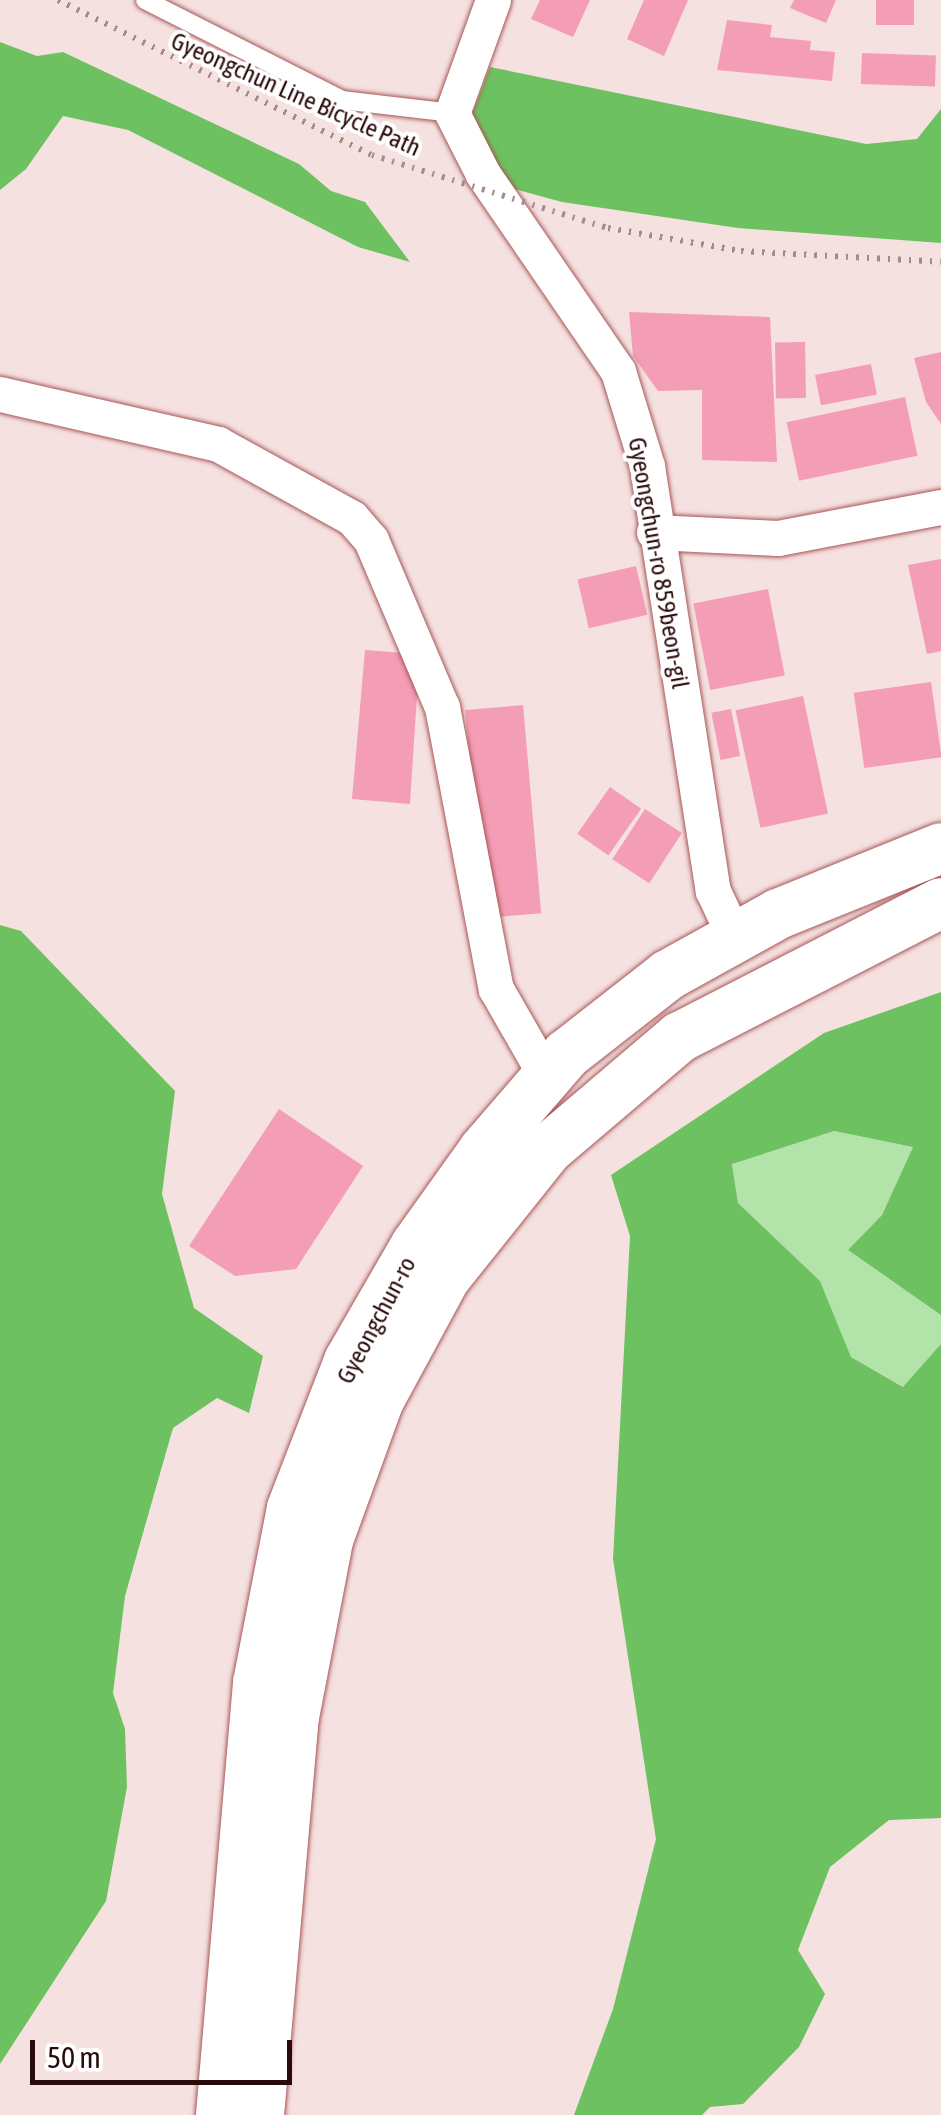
<!DOCTYPE html>
<html>
<head>
<meta charset="utf-8">
<style>
	body { margin:0 }
	#map { position:relative; width:941px; height:2115px; overflow:hidden; background:#f5e1e0; font-family:"Asap Condensed",sans-serif }
	div>[style] { position:absolute }
	.green>* { inset:0; background:#b2e4a9 }
	.forest>* { inset:0; background:#6dc160 }
	.building>* { inset:0; background:#f49db6; transform-origin:0 0 }
	.path>* { height:6px; margin-top:-3px; transform-origin:0; background:repeating-linear-gradient(90deg,#a48b8b 0 2.5px,transparent 0 10.5px) }
	.roads { filter:drop-shadow(0 0 2px #a85656) drop-shadow(0 0 2px #a85656) }
	.lane>* { height:18px; margin:-9px; padding:0 9px; transform-origin:9px; border-radius:9px; background:#fff }
	.street>* { height:35px; margin:-17.5px; padding:0 17.5px; transform-origin:17.5px; border-radius:17.5px; background:#fff }
	.secondary>* { height:50px; margin:-25px; padding:0 25px; transform-origin:25px; border-radius:25px; background:#fff }
	.path-bridge>* { height:6px; margin-top:-3px; transform-origin:0; background:repeating-linear-gradient(90deg,#a48b8b 0 2.5px,transparent 0 10.5px) }
	span { translate:-50% -50%; white-space:nowrap; text-align:center; line-height:1.15; -webkit-text-stroke:8px #fff; paint-order:stroke }
	.street-label { font-size:25px; color:#2b0a0b }
	.scale { position:absolute; left:30px; top:2040px; width:262px; height:45px; box-sizing:border-box; border:5px solid #2b0a0b; border-top:0; padding-left:12px; font-size:30px; line-height:35px; white-space:nowrap; color:#2b0a0b; -webkit-text-stroke:8px #fff; paint-order:stroke }
</style>
</head>
<body>
<div id="map">
	<div class="green">
		<i style="clip-path:polygon(834px 1131px,913px 1147px,882px 1215px,848px 1250px,941px 1315px,941px 1344px,904px 1387px,851px 1357px,820px 1281px,738px 1203px,732px 1163px)"></i>
	</div>
	<div class="forest">
		<i style="clip-path:polygon(0 42px,37px 56px,63px 52px,299px 164px,331px 191px,365px 202px,410px 262px,358px 247px,128px 130px,63px 116px,26px 169px,0 190px)"></i>
		<i style="clip-path:polygon(490px 67px,866px 144px,917px 139px,941px 109px,941px 243px,738px 228px,562px 202px,500px 185px,471px 117px)"></i>
		<i style="clip-path:polygon(0 925px,21px 931px,175px 1091px,162px 1194px,194px 1308px,263px 1356px,249px 1413px,217px 1398px,173px 1428px,125px 1596px,113px 1693px,125px 1729px,127px 1787px,106px 1901px,0 2064px)"></i>
		<i style="clip-path:polygon(941px 992px,941px 1315px,848px 1250px,882px 1215px,913px 1147px,834px 1131px,732px 1164px,738px 1203px,820px 1281px,851px 1357px,903px 1387px,941px 1344px,941px 1818px,889px 1820px,830px 1867px,798px 1950px,825px 1994px,799px 2047px,743px 2104px,710px 2107px,702px 2115px,574px 2115px,613px 2009px,656px 1839px,613px 1559px,630px 1236px,611px 1175px,824px 1033px)"></i>
	</div>
	<div class="building">
		<i style="clip-path:polygon(540px 0,590px 0,573px 37px,531px 19px)"></i>
		<i style="clip-path:polygon(644px 0,688px 0,664px 56px,627px 39px)"></i>
		<i style="clip-path:polygon(794px 0,836px 0,826px 23px,790px 8px)"></i>
		<i style="left:876px;top:0;width:38px;height:25px"></i>
		<i style="clip-path:polygon(727px 20px,772px 25px,770px 37px,811px 41px,810px 50px,835px 52px,832px 81px,717px 70px)"></i>
		<i style="left:862px;top:53px;width:74px;height:31px;rotate:2deg"></i>
		<i style="clip-path:polygon(629px 312px,770px 317px,777px 462px,702px 460px,702px 390px,658px 391px,633px 356px)"></i>
		<i style="left:805px;top:342px;width:56px;height:30px;rotate:89deg"></i>
		<i style="clip-path:polygon(941px 352px,941px 424px,926px 402px,914px 358px)"></i>
		<i style="left:871px;top:364px;width:31px;height:57px;rotate:79deg"></i>
		<i style="left:905px;top:397px;width:60px;height:121px;rotate:78deg"></i>
		<i style="clip-path:polygon(941px 559px,941px 651px,927px 654px,908px 565px)"></i>
		<i style="left:636px;top:566px;width:50px;height:60px;rotate:77deg"></i>
		<i style="left:768px;top:589px;width:88px;height:76px;rotate:79deg"></i>
		<i style="clip-path:polygon(365px 650px,403px 653px,418px 680px,410px 804px,352px 799px)"></i>
		<i style="left:931px;top:682px;width:76px;height:78px;rotate:82deg"></i>
		<i style="left:803px;top:696px;width:120px;height:69px;rotate:78deg"></i>
		<i style="left:523px;top:705px;width:209px;height:58px;rotate:85deg"></i>
		<i style="left:731px;top:709px;width:48px;height:20px;rotate:79deg"></i>
		<i style="left:610px;top:787px;width:38px;height:57px;rotate:35deg"></i>
		<i style="left:645px;top:809px;width:44px;height:60px;rotate:33deg"></i>
		<i style="clip-path:polygon(279px 1109px,363px 1166px,296px 1269px,235px 1276px,189px 1246px)"></i>
	</div>
	<div class="path">
		<i style="left:58px;top:0;width:350px;rotate:26.3deg"></i>
		<i style="left:608px;top:228px;width:135px;rotate:9.8deg"></i>
		<i style="left:741px;top:251px;width:200px;rotate:3.1deg"></i>
	</div>
	<div class="roads">
		<div class="lane">
			<i style="left:145px;top:0;width:221px;rotate:26.9deg"></i>
			<i style="left:342px;top:100px;width:111px;rotate:6.7deg"></i>
		</div>
		<div class="street">
			<i style="left:493px;top:0;width:120px;rotate:109.9deg"></i>
			<i style="left:452px;top:113px;width:68px;rotate:63.1deg"></i>
			<i style="left:483px;top:174px;width:239px;rotate:55.6deg"></i>
			<i style="left:618px;top:371px;width:99px;rotate:73deg"></i>
			<i style="left:647px;top:466px;width:430px;rotate:81.2deg"></i>
			<i style="left:713px;top:891px;width:52px;rotate:64.9deg"></i>
			<i style="left:0;top:394px;width:224px;rotate:12.9deg"></i>
			<i style="left:218px;top:444px;width:153px;rotate:28.9deg"></i>
			<i style="left:352px;top:518px;width:29px;rotate:49deg"></i>
			<i style="left:371px;top:540px;width:181px;rotate:67deg"></i>
			<i style="left:442px;top:707px;width:287px;rotate:79.2deg"></i>
			<i style="left:496px;top:989px;width:103px;rotate:60.2deg"></i>
			<i style="left:654px;top:532px;width:124px;rotate:2.8deg"></i>
			<i style="left:778px;top:538px;width:166px;rotate:-10.8deg"></i>
		</div>
		<div class="secondary">
			<i style="left:221px;top:2115px;width:434px;rotate:-85.1deg"></i>
			<i style="left:258px;top:1683px;width:178px;rotate:-79deg"></i>
			<i style="left:292px;top:1508px;width:158px;rotate:-68.8deg"></i>
			<i style="left:349px;top:1361px;width:134px;rotate:-60deg"></i>
			<i style="left:416px;top:1245px;width:117px;rotate:-54.4deg"></i>
			<i style="left:484px;top:1150px;width:127px;rotate:-49.2deg"></i>
			<i style="left:567px;top:1054px;width:128px;rotate:-38deg"></i>
			<i style="left:668px;top:975px;width:126px;rotate:-29deg"></i>
			<i style="left:778px;top:914px;width:176px;rotate:-22deg"></i>
			<i style="left:259px;top:2115px;width:400px;rotate:-85deg"></i>
			<i style="left:294px;top:1717px;width:180px;rotate:-79.1deg"></i>
			<i style="left:328px;top:1540px;width:149px;rotate:-70deg"></i>
			<i style="left:379px;top:1400px;width:139px;rotate:-61.6deg"></i>
			<i style="left:445px;top:1278px;width:164px;rotate:-51.4deg"></i>
			<i style="left:547px;top:1150px;width:175px;rotate:-40.4deg"></i>
			<i style="left:680px;top:1037px;width:293px;rotate:-27.2deg"></i>
		</div>
	</div>
	<div class="path-bridge">
		<i style="left:372px;top:155px;width:247px;rotate:17.2deg"></i>
	</div>
	<div class="street-label">
		<span style="left:296px;top:94px;rotate:24deg">Gyeongchun Line Bicycle Path</span>
		<span style="left:659px;top:563px;rotate:80deg">Gyeongchun-ro 859beon-gil</span>
		<span style="left:376px;top:1320px;rotate:-62deg">Gyeongchun-ro</span>
	</div>
	<div class="scale">50 m</div>
</div>
</body>
</html>
